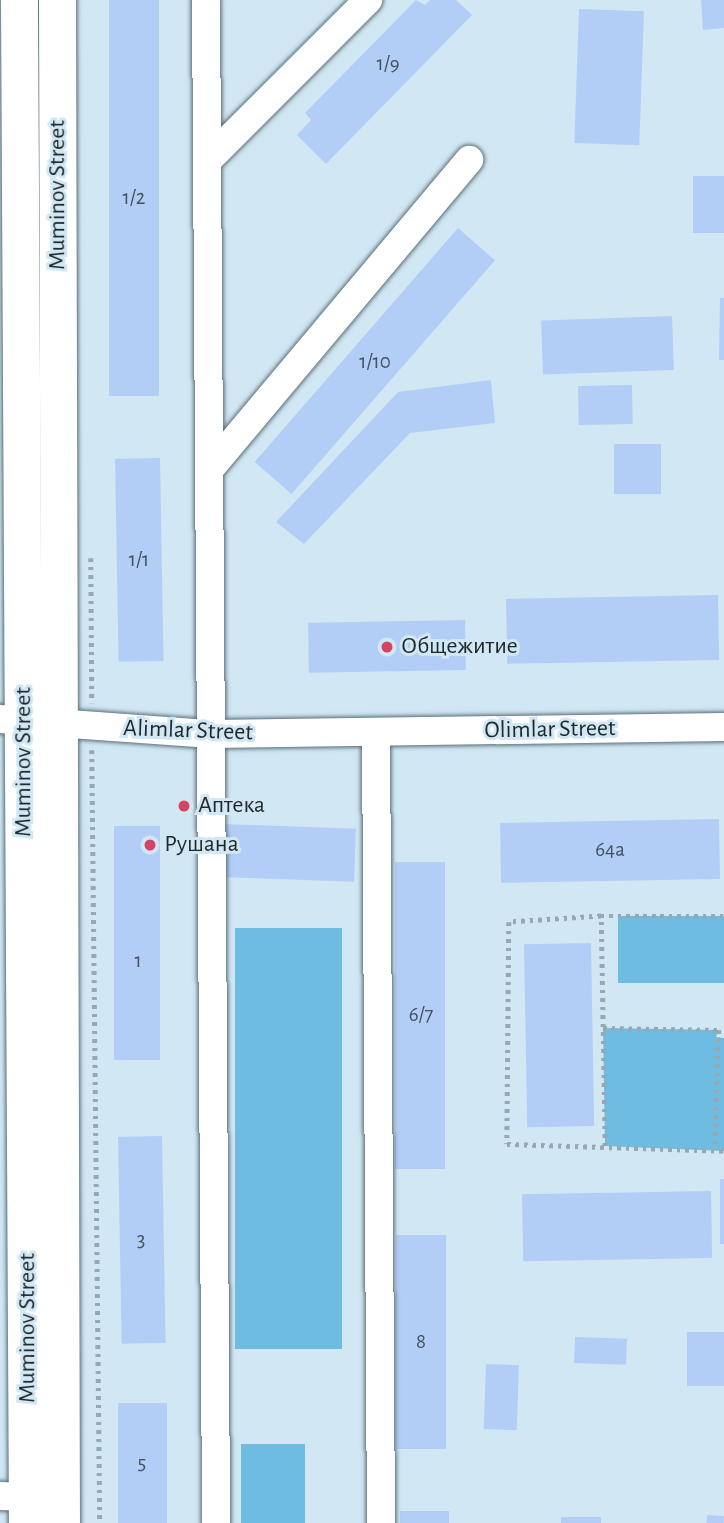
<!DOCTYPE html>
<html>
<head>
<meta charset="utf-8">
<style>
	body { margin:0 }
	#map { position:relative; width:724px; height:1523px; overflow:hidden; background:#d1e8f4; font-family:"Alegreya Sans",sans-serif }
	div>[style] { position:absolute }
	.green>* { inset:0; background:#6ebce1; transform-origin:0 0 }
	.building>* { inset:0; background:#b3cef6; transform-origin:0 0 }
	.path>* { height:4.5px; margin-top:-2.25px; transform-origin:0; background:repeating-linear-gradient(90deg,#96a8b2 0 3.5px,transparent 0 8.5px) }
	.roads { filter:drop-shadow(0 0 2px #5a6f79) drop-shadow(0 0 2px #5a6f79) }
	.minor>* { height:28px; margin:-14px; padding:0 14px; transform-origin:14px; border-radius:14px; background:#fff }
	.major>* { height:37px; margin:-18.5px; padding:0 18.5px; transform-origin:18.5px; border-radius:18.5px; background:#fff }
	.dots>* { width:19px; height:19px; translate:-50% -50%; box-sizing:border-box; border:4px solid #d1e8f4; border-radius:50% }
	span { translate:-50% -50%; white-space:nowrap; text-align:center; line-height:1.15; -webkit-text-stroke:6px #d1e8f4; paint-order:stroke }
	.number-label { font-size:21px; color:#43515e }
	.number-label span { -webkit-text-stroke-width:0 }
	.street-label { font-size:24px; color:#1e272b }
	.poi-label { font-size:24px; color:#1e272b }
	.left { translate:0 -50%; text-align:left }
</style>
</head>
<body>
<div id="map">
	<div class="green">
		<i style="left:724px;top:916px;width:67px;height:106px;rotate:90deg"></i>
		<i style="left:342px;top:928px;width:421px;height:107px;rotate:90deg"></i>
		<i style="clip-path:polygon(603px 1028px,719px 1030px,716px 1037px,724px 1038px,724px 1151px,605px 1146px)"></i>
		<i style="left:241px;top:1444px;width:64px;height:79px"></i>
	</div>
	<div class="building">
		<i style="left:109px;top:0;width:50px;height:396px"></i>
		<i style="clip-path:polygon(416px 0,425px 5px,430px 0,456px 0,472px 15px,326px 164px,297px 135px,311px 120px,305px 113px)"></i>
		<i style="clip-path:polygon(701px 0,724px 0,724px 28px,703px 30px)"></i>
		<i style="left:579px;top:9px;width:65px;height:134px;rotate:2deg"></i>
		<i style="left:724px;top:176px;width:57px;height:31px;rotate:90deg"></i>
		<i style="left:458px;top:228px;width:49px;height:310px;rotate:41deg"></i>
		<i style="clip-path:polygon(720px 298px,724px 298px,724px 360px,719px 360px)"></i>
		<i style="left:672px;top:316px;width:54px;height:131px;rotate:88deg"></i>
		<i style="clip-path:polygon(491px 380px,495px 423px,410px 433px,304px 544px,276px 522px,398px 392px)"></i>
		<i style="left:632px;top:385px;width:39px;height:54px;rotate:89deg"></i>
		<i style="left:614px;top:444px;width:47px;height:50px"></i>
		<i style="left:160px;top:458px;width:203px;height:45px;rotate:89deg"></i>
		<i style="left:718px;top:595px;width:65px;height:212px;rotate:89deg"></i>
		<i style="left:465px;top:620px;width:50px;height:157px;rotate:89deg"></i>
		<i style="left:719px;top:819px;width:60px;height:219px;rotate:89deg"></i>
		<i style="left:222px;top:824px;width:134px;height:53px;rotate:2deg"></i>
		<i style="left:114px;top:826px;width:46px;height:234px"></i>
		<i style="left:395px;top:862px;width:50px;height:307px"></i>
		<i style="left:591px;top:943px;width:183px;height:67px;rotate:89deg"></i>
		<i style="left:162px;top:1136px;width:207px;height:44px;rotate:89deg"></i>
		<i style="left:720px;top:1179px;width:4px;height:65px"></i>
		<i style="left:711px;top:1191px;width:67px;height:189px;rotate:89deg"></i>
		<i style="left:446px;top:1235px;width:214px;height:50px;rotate:90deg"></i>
		<i style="left:687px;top:1332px;width:37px;height:54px"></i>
		<i style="left:575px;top:1337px;width:52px;height:26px;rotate:2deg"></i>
		<i style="left:486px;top:1364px;width:33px;height:65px;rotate:2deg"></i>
		<i style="left:118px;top:1403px;width:49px;height:120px"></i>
		<i style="left:449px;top:1511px;width:12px;height:49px;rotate:90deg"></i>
		<i style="left:707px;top:1515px;width:17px;height:8px;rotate:3deg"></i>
		<i style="left:561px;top:1517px;width:40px;height:6px"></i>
	</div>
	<div class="path">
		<i style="left:91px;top:558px;width:145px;rotate:89.6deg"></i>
		<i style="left:92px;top:750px;width:773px;rotate:89.41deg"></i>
		<i style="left:601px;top:916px;width:92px;rotate:176.3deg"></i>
		<i style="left:509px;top:922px;width:222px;rotate:90.5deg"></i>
		<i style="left:507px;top:1144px;width:217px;rotate:1.8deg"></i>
		<i style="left:603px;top:1028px;width:116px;rotate:1deg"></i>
		<i style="left:719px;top:1030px;width:120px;rotate:91.9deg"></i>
		<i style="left:605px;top:1146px;width:230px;rotate:-91deg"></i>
		<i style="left:601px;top:916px;width:123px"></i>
	</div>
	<div class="roads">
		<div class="minor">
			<i style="left:206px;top:0;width:1523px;rotate:89.62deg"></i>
			<i style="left:207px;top:161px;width:228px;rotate:-45deg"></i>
			<i style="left:209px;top:470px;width:405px;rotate:-50deg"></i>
			<i style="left:0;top:719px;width:212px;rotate:4.1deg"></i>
			<i style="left:211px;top:734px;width:513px;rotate:-0.78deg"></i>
			<i style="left:376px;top:733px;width:790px;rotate:89.64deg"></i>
			<i style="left:0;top:1496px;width:27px;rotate:2deg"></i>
		</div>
		<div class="major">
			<i style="left:19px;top:0;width:1523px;rotate:89.7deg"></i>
			<i style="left:57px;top:0;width:1523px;rotate:89.85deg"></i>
		</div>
	</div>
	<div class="dots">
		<i style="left:387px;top:647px;background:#d44462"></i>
		<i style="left:184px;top:806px;background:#d44462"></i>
		<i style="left:150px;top:845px;background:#d44462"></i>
	</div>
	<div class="number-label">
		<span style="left:388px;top:64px">1/9</span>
		<span style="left:134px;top:198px">1/2</span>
		<span style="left:375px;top:362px">1/10</span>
		<span style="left:139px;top:560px">1/1</span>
		<span style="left:610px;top:850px">64a</span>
		<span style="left:138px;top:961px">1</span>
		<span style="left:421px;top:1015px">6/7</span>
		<span style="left:141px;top:1240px">3</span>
		<span style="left:421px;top:1342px">8</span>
		<span style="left:142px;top:1463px">5</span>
	</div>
	<div class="street-label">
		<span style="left:58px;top:195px;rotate:-90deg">Muminov Street</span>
		<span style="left:550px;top:730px;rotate:-1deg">Olimlar Street</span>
		<span style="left:188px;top:731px;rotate:2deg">Аlimlar Street</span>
		<span style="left:24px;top:762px;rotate:-90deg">Muminov Street</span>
		<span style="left:28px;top:1328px;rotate:-90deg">Muminov Street</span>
	</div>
	<div class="poi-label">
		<span class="left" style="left:401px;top:647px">Общежитие</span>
		<span class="left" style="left:198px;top:806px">Аптека</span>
		<span class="left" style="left:164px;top:845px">Рушана</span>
	</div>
</div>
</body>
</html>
